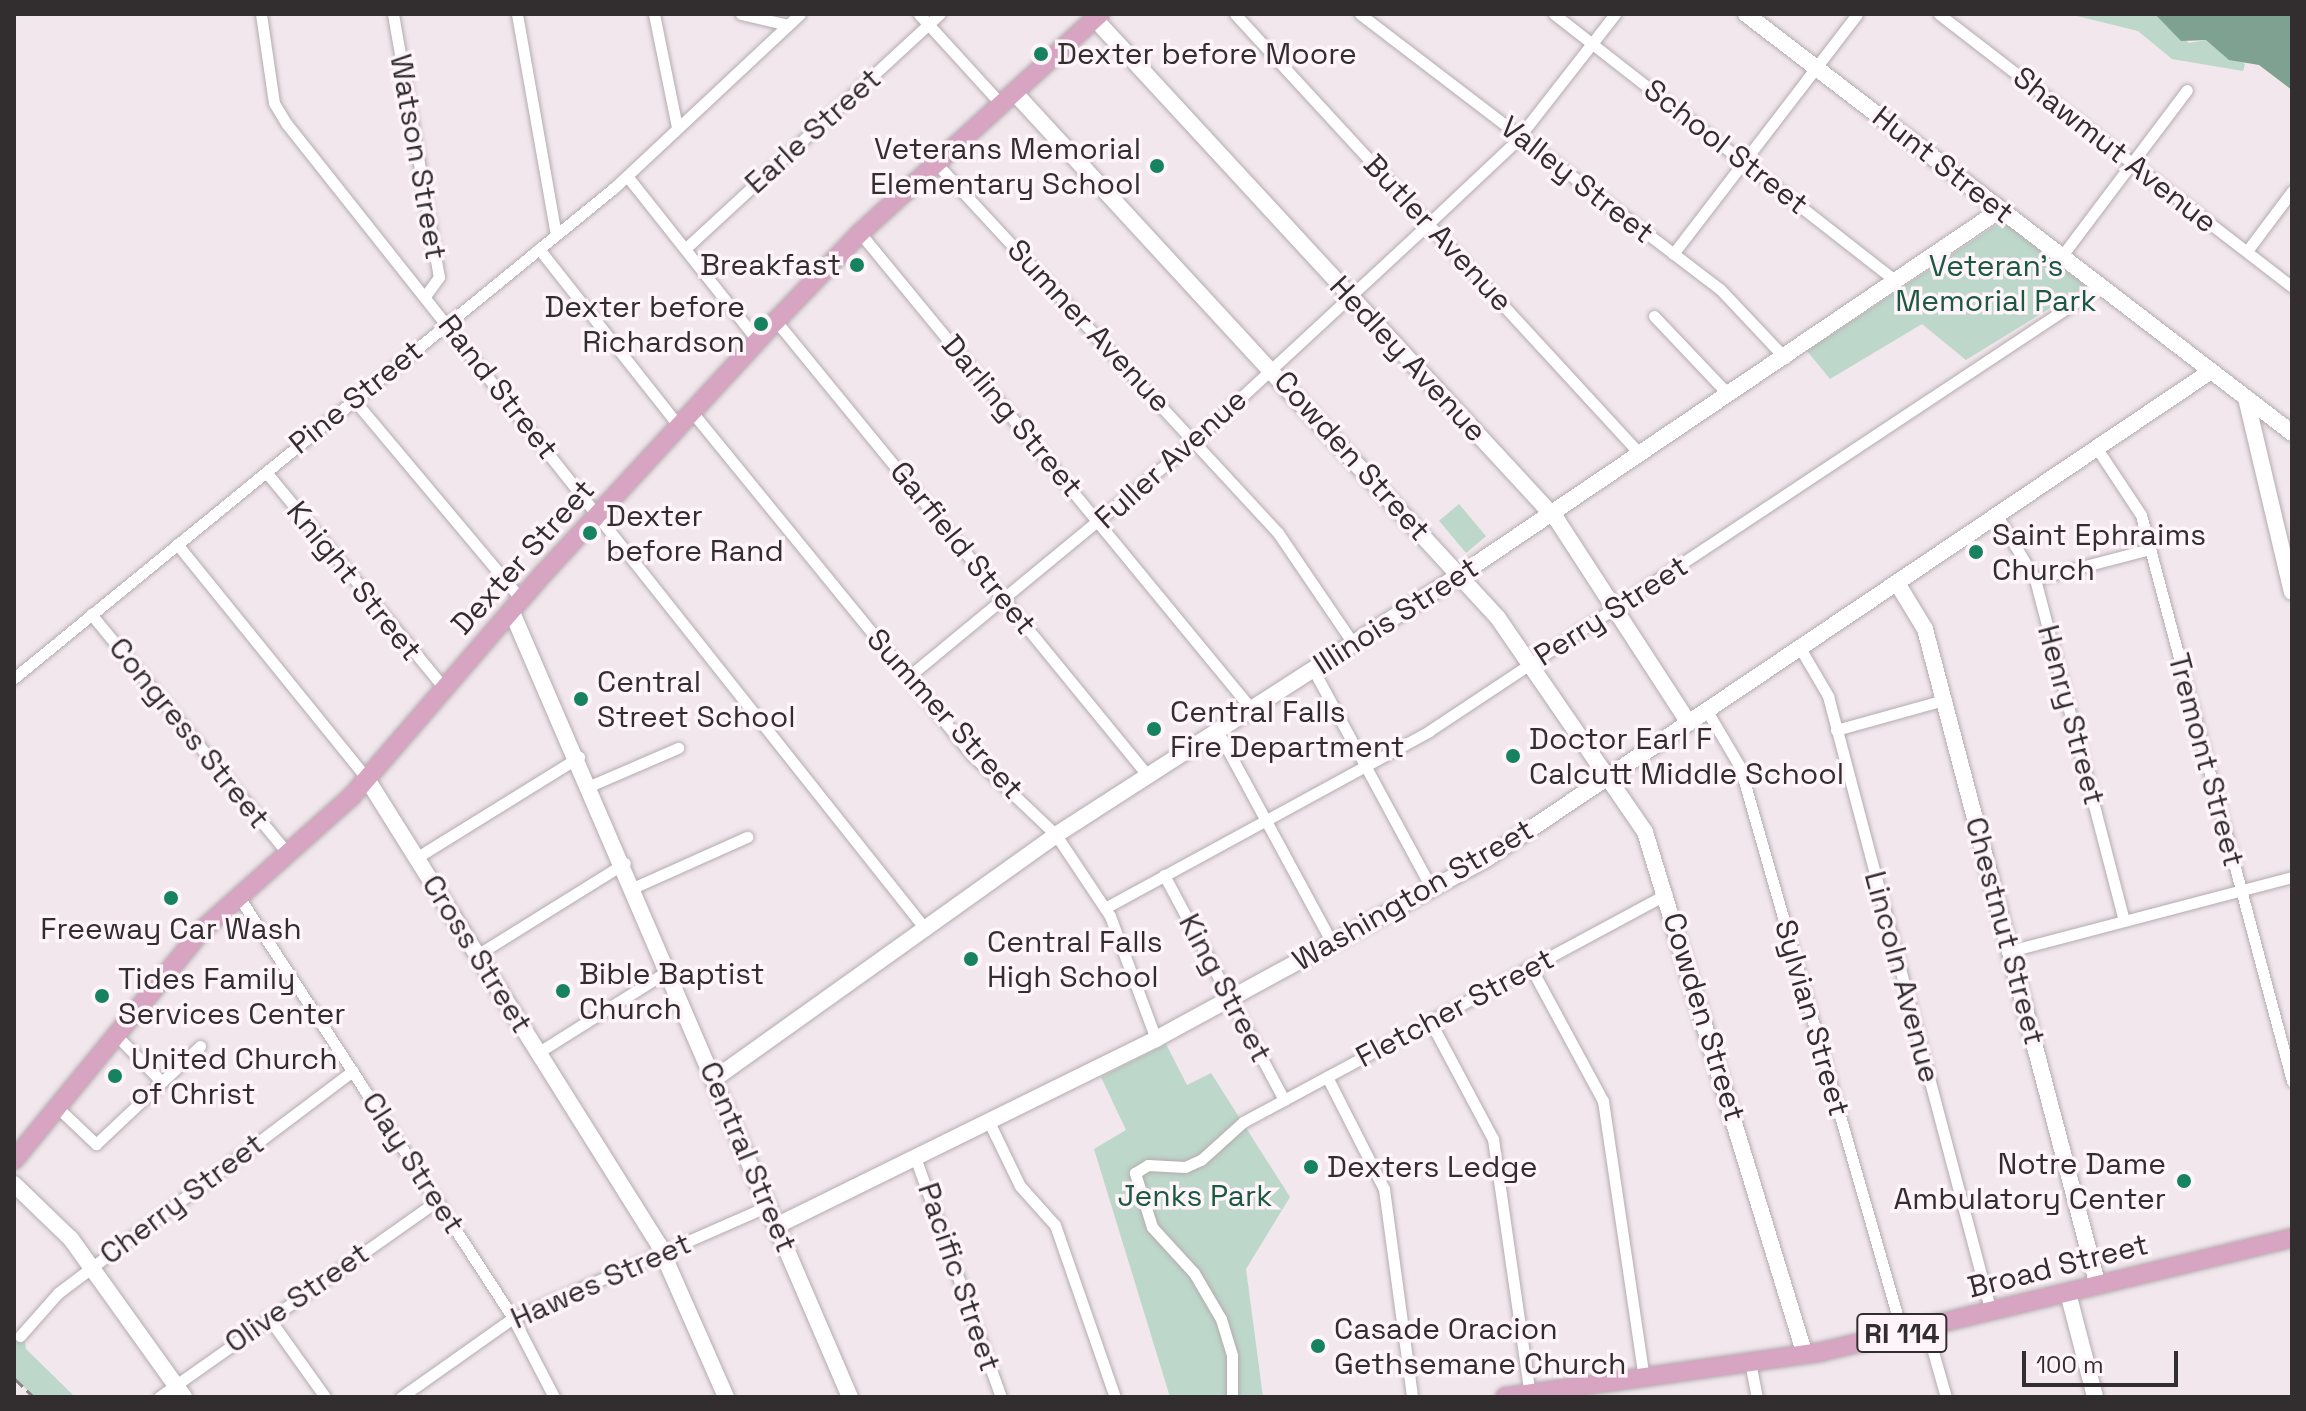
<!DOCTYPE html>
<html>
<head>
<meta charset="utf-8">
<style>
	body { margin:0 }
	#map { position:relative; width:2306px; height:1411px; overflow:hidden; background:#f1e7ec; font-family:"Space Grotesk",sans-serif }
	div>[style] { position:absolute }
	.green>* { inset:0; background:#bdd7ca; transform-origin:0 0 }
	.water>* { inset:0; background:#7fa191 }
	.roads { filter:drop-shadow(0 0 2px #b4abaf) drop-shadow(0 0 2px #b4abaf) }
	.street>* { height:11px; margin:-5.5px; padding:0 5.5px; transform-origin:5.5px; border-radius:5.5px; background:#fff }
	.secondary>* { height:16px; margin:-8px; padding:0 8px; transform-origin:8px; border-radius:8px; background:#fff }
	.primary>* { height:18px; margin:-9px; padding:0 9px; transform-origin:9px; border-radius:9px; background:#d7a4c1 }
	.rail>* { height:3px; margin-top:-1.5px; transform-origin:0; background:repeating-linear-gradient(90deg,#898386 0 12px,transparent 0 18px) }
	.dots>* { width:22px; height:22px; translate:-50% -50%; box-sizing:border-box; border:4px solid #fef4f9; border-radius:50% }
	span { translate:-50% -50%; white-space:nowrap; text-align:center; line-height:1.15; -webkit-text-stroke:7px #fef4f9; paint-order:stroke }
	.shield-label span { padding:2px 6px; background:#fef4f9; border:2px solid; border-radius:6px; -webkit-text-stroke-width:0 }
	.shield-label { font-size:28px; color:#322e30; font-weight:700 }
	.poi-label { font-size:30px; color:#322e30 }
	.left { translate:0 -50%; text-align:left }
	.right { translate:-100% -50%; text-align:right }
	.street-label { font-size:30px; color:#322e30 }
	.park-label { font-size:30px; color:#1a5942 }
	.frame { position:absolute; inset:0; border:16px solid #322e30; pointer-events:none }
	.scale { position:absolute; left:2022px; top:1351px; width:156px; height:36px; box-sizing:border-box; border:4px solid #322e30; border-top:0; padding-left:10px; font-size:24px; line-height:28px; white-space:nowrap; color:#322e30; -webkit-text-stroke:6px #fef4f9; paint-order:stroke }
</style>
</head>
<body>
<div id="map">
	<div class="green">
		<i style="clip-path:polygon(2069px 14px,2155px 14px,2189px 43px,2206px 40px,2245px 64px,2243px 71px,2172px 59px,2138px 31px)"></i>
		<i style="clip-path:polygon(2002px 221px,2086px 286px,1966px 360px,1922px 324px,1830px 379px,1807px 351px)"></i>
		<i style="left:1459px;top:504px;width:42px;height:26px;rotate:50deg"></i>
		<i style="clip-path:polygon(1166px 1044px,1187px 1085px,1211px 1073px,1290px 1197px,1246px 1269px,1263px 1397px,1170px 1397px,1094px 1149px,1126px 1130px,1101px 1077px)"></i>
		<i style="clip-path:polygon(23px 1332px,26px 1349px,75px 1397px,34px 1397px,14px 1377px,14px 1333px)"></i>
	</div>
	<div class="water">
		<i style="clip-path:polygon(2155px 14px,2292px 14px,2292px 90px,2259px 65px,2229px 60px,2206px 40px,2181px 41px)"></i>
	</div>
	<div class="roads">
		<div class="street">
			<i style="left:261px;top:14px;width:90px;rotate:81.7deg"></i>
			<i style="left:274px;top:103px;width:23px;rotate:59deg"></i>
			<i style="left:286px;top:123px;width:1030px;rotate:51.58deg"></i>
			<i style="left:393px;top:14px;width:267px;rotate:80.1deg"></i>
			<i style="left:439px;top:277px;width:22px;rotate:126deg"></i>
			<i style="left:517px;top:14px;width:224px;rotate:80deg"></i>
			<i style="left:654px;top:14px;width:115px;rotate:78.5deg"></i>
			<i style="left:741px;top:14px;width:48px;rotate:13.2deg"></i>
			<i style="left:919px;top:14px;width:122px;rotate:47.7deg"></i>
			<i style="left:1235px;top:14px;width:598px;rotate:47.37deg"></i>
			<i style="left:1360px;top:14px;width:453px;rotate:37.4deg"></i>
			<i style="left:1720px;top:289px;width:95px;rotate:46.7deg"></i>
			<i style="left:1554px;top:14px;width:434px;rotate:38deg"></i>
			<i style="left:1939px;top:14px;width:446px;rotate:37.7deg"></i>
			<i style="left:936px;top:163px;width:504px;rotate:47.25deg"></i>
			<i style="left:1278px;top:533px;width:135px;rotate:55.8deg"></i>
			<i style="left:627px;top:176px;width:211px;rotate:51.6deg"></i>
			<i style="left:860px;top:233px;width:619px;rotate:50.57deg"></i>
			<i style="left:686px;top:248px;width:345px;rotate:-42.7deg"></i>
			<i style="left:539px;top:249px;width:226px;rotate:51.7deg"></i>
			<i style="left:2247px;top:251px;width:75px;rotate:-53.1deg"></i>
			<i style="left:1673px;top:254px;width:302px;rotate:-52.5deg"></i>
			<i style="left:2061px;top:257px;width:209px;rotate:-53deg"></i>
			<i style="left:1654px;top:316px;width:108px;rotate:46.5deg"></i>
			<i style="left:776px;top:321px;width:589px;rotate:50.72deg"></i>
			<i style="left:354px;top:400px;width:260px;rotate:50deg"></i>
			<i style="left:692px;top:412px;width:444px;rotate:50.8deg"></i>
			<i style="left:973px;top:756px;width:115px;rotate:43.6deg"></i>
			<i style="left:1056px;top:835px;width:97px;rotate:56.3deg"></i>
			<i style="left:1110px;top:916px;width:131px;rotate:69.5deg"></i>
			<i style="left:2098px;top:450px;width:78px;rotate:56.5deg"></i>
			<i style="left:2141px;top:515px;width:586px;rotate:75.06deg"></i>
			<i style="left:266px;top:472px;width:280px;rotate:50.5deg"></i>
			<i style="left:1998px;top:517px;width:72px;rotate:59.2deg"></i>
			<i style="left:2035px;top:579px;width:353px;rotate:75.4deg"></i>
			<i style="left:177px;top:544px;width:302px;rotate:51deg"></i>
			<i style="left:2035px;top:579px;width:119px;rotate:-14.6deg"></i>
			<i style="left:91px;top:614px;width:309px;rotate:50.6deg"></i>
			<i style="left:1800px;top:648px;width:56px;rotate:59.7deg"></i>
			<i style="left:1828px;top:696px;width:637px;rotate:75.18deg"></i>
			<i style="left:1314px;top:671px;width:248px;rotate:61.6deg"></i>
			<i style="left:908px;top:677px;width:372px;rotate:-39.5deg"></i>
			<i style="left:1195px;top:440px;width:318px;rotate:-42.8deg"></i>
			<i style="left:1428px;top:224px;width:120px;rotate:-43.3deg"></i>
			<i style="left:1515px;top:142px;width:162px;rotate:-52deg"></i>
			<i style="left:14px;top:678px;width:776px;rotate:-39.25deg"></i>
			<i style="left:615px;top:187px;width:253px;rotate:-43.1deg"></i>
			<i style="left:1707px;top:711px;width:65px;rotate:59.5deg"></i>
			<i style="left:1740px;top:767px;width:588px;rotate:74deg"></i>
			<i style="left:1836px;top:730px;width:112px;rotate:-15.5deg"></i>
			<i style="left:1218px;top:732px;width:240px;rotate:61.6deg"></i>
			<i style="left:592px;top:785px;width:94px;rotate:-23.3deg"></i>
			<i style="left:416px;top:858px;width:192px;rotate:-31.8deg"></i>
			<i style="left:1164px;top:875px;width:255px;rotate:61.9deg"></i>
			<i style="left:635px;top:887px;width:123px;rotate:-24.1deg"></i>
			<i style="left:237px;top:894px;width:506px;rotate:56.94deg"></i>
			<i style="left:513px;top:1318px;width:89px;rotate:62.6deg"></i>
			<i style="left:1105px;top:908px;width:369px;rotate:-28.6deg"></i>
			<i style="left:1429px;top:731px;width:805px;rotate:-33.55deg"></i>
			<i style="left:2010px;top:951px;width:292px;rotate:-14.7deg"></i>
			<i style="left:477px;top:955px;width:174px;rotate:-31.9deg"></i>
			<i style="left:1530px;top:966px;width:153px;rotate:61.6deg"></i>
			<i style="left:1603px;top:1101px;width:279px;rotate:81.6deg"></i>
			<i style="left:1430px;top:1021px;width:134px;rotate:61.9deg"></i>
			<i style="left:1493px;top:1139px;width:260px;rotate:81.8deg"></i>
			<i style="left:116px;top:1035px;width:62px;rotate:45.7deg"></i>
			<i style="left:539px;top:1052px;width:154px;rotate:-32.2deg"></i>
			<i style="left:1327px;top:1077px;width:126px;rotate:63deg"></i>
			<i style="left:1384px;top:1189px;width:210px;rotate:82.3deg"></i>
			<i style="left:57px;top:1107px;width:54px;rotate:43.5deg"></i>
			<i style="left:96px;top:1144px;width:143px;rotate:-43.3deg"></i>
			<i style="left:989px;top:1122px;width:71px;rotate:64.2deg"></i>
			<i style="left:1020px;top:1186px;width:52px;rotate:48.1deg"></i>
			<i style="left:1055px;top:1225px;width:182px;rotate:70.8deg"></i>
			<i style="left:915px;top:1157px;width:255px;rotate:70.3deg"></i>
			<i style="left:268px;top:1317px;width:98px;rotate:54.5deg"></i>
			<i style="left:1926px;top:1327px;width:73px;rotate:74.1deg"></i>
			<i style="left:20px;top:1336px;width:57px;rotate:-48.5deg"></i>
			<i style="left:58px;top:1293px;width:369px;rotate:-37deg"></i>
			<i style="left:1750px;top:1362px;width:36px;rotate:79deg"></i>
			<i style="left:159px;top:1397px;width:340px;rotate:-35.2deg"></i>
			<i style="left:401px;top:1397px;width:137px;rotate:-35.2deg"></i>
			<i style="left:513px;top:1318px;width:281px;rotate:-23.7deg"></i>
			<i style="left:1232px;top:1397px;width:42px;rotate:-90deg"></i>
			<i style="left:1232px;top:1355px;width:38px;rotate:-107deg"></i>
			<i style="left:1221px;top:1319px;width:53px;rotate:-120.4deg"></i>
			<i style="left:1194px;top:1273px;width:62px;rotate:-132.4deg"></i>
			<i style="left:1152px;top:1227px;width:57px;rotate:-107.5deg"></i>
			<i style="left:1135px;top:1173px;width:15px;rotate:-32deg"></i>
			<i style="left:1148px;top:1165px;width:37px;rotate:3deg"></i>
			<i style="left:1185px;top:1167px;width:17px;rotate:-24deg"></i>
			<i style="left:1201px;top:1160px;width:57px;rotate:-42.1deg"></i>
			<i style="left:1243px;top:1122px;width:481px;rotate:-28.3deg"></i>
		</div>
		<div class="secondary">
			<i style="left:1746px;top:14px;width:688px;rotate:37.5deg"></i>
			<i style="left:1095px;top:19px;width:682px;rotate:47.32deg"></i>
			<i style="left:1557px;top:520px;width:242px;rotate:57deg"></i>
			<i style="left:1014px;top:92px;width:715px;rotate:47.38deg"></i>
			<i style="left:1498px;top:618px;width:260px;rotate:55.5deg"></i>
			<i style="left:1645px;top:832px;width:547px;rotate:72.99deg"></i>
			<i style="left:2246px;top:398px;width:199px;rotate:76.7deg"></i>
			<i style="left:1897px;top:583px;width:54px;rotate:58.7deg"></i>
			<i style="left:1925px;top:629px;width:679px;rotate:75.25deg"></i>
			<i style="left:511px;top:610px;width:857px;rotate:66.7deg"></i>
			<i style="left:367px;top:779px;width:550px;rotate:57.93deg"></i>
			<i style="left:659px;top:1245px;width:166px;rotate:66.2deg"></i>
			<i style="left:714px;top:1079px;width:420px;rotate:-35.5deg"></i>
			<i style="left:1056px;top:835px;width:480px;rotate:-32.8deg"></i>
			<i style="left:1460px;top:575px;width:652px;rotate:-34.06deg"></i>
			<i style="left:14px;top:1184px;width:79px;rotate:44deg"></i>
			<i style="left:71px;top:1239px;width:194px;rotate:54.4deg"></i>
			<i style="left:778px;top:1225px;width:421px;rotate:-26.2deg"></i>
			<i style="left:1156px;top:1039px;width:376px;rotate:-28.6deg"></i>
			<i style="left:1486px;top:859px;width:874px;rotate:-33.94deg"></i>
			<i style="left:2068px;top:1293px;width:107px;rotate:75.4deg"></i>
		</div>
		<div class="primary">
			<i style="left:14px;top:1160px;width:297px;rotate:-50.7deg"></i>
			<i style="left:202px;top:930px;width:200px;rotate:-41.8deg"></i>
			<i style="left:351px;top:797px;width:294px;rotate:-49.3deg"></i>
			<i style="left:543px;top:574px;width:344px;rotate:-47.4deg"></i>
			<i style="left:776px;top:321px;width:122px;rotate:-46.3deg"></i>
			<i style="left:860px;top:233px;width:325px;rotate:-42.4deg"></i>
			<i style="left:1505px;top:1397px;width:319px;rotate:-8.1deg"></i>
			<i style="left:1821px;top:1352px;width:485px;rotate:-13.6deg"></i>
		</div>
	</div>
	<div class="rail">
		<i style="left:14px;top:1378px;width:28px;rotate:44deg"></i>
	</div>
	<div class="dots">
		<i style="left:1041px;top:54px;background:#16825f"></i>
		<i style="left:1157px;top:166px;background:#16825f"></i>
		<i style="left:857px;top:265px;background:#16825f"></i>
		<i style="left:761px;top:324px;background:#16825f"></i>
		<i style="left:590px;top:533px;background:#16825f"></i>
		<i style="left:1976px;top:552px;background:#16825f"></i>
		<i style="left:581px;top:699px;background:#16825f"></i>
		<i style="left:1154px;top:729px;background:#16825f"></i>
		<i style="left:1513px;top:756px;background:#16825f"></i>
		<i style="left:171px;top:898px;background:#16825f"></i>
		<i style="left:971px;top:959px;background:#16825f"></i>
		<i style="left:563px;top:991px;background:#16825f"></i>
		<i style="left:102px;top:996px;background:#16825f"></i>
		<i style="left:115px;top:1076px;background:#16825f"></i>
		<i style="left:1311px;top:1167px;background:#16825f"></i>
		<i style="left:2184px;top:1181px;background:#16825f"></i>
		<i style="left:1318px;top:1346px;background:#16825f"></i>
	</div>
	<div class="shield-label">
		<span style="left:1902px;top:1333px">RI 114</span>
	</div>
	<div class="poi-label">
		<span class="left" style="left:1057px;top:54px">Dexter before Moore</span>
		<span class="right" style="left:1141px;top:166px">Veterans Memorial<br>Elementary School</span>
		<span class="right" style="left:841px;top:265px">Breakfast</span>
		<span class="right" style="left:745px;top:324px">Dexter before<br>Richardson</span>
		<span class="left" style="left:606px;top:533px">Dexter<br>before Rand</span>
		<span class="left" style="left:1992px;top:552px">Saint Ephraims<br>Church</span>
		<span class="left" style="left:597px;top:699px">Central<br>Street School</span>
		<span class="left" style="left:1170px;top:729px">Central Falls<br>Fire Department</span>
		<span class="left" style="left:1529px;top:756px">Doctor Earl F<br>Calcutt Middle School</span>
		<span style="left:171px;top:929px">Freeway Car Wash</span>
		<span class="left" style="left:987px;top:959px">Central Falls<br>High School</span>
		<span class="left" style="left:579px;top:991px">Bible Baptist<br>Church</span>
		<span class="left" style="left:118px;top:996px">Tides Family<br>Services Center</span>
		<span class="left" style="left:131px;top:1076px">United Church<br>of Christ</span>
		<span class="right" style="left:2166px;top:1181px">Notre Dame<br>Ambulatory Center</span>
		<span class="left" style="left:1327px;top:1167px">Dexters Ledge</span>
		<span class="left" style="left:1334px;top:1346px">Casade Oracion<br>Gethsemane Church</span>
	</div>
	<div class="street-label">
		<span style="left:813px;top:131px;rotate:-42deg">Earle Street</span>
		<span style="left:1726px;top:147px;rotate:38deg">School Street</span>
		<span style="left:2115px;top:150px;rotate:38deg">Shawmut Avenue</span>
		<span style="left:418px;top:157px;rotate:80deg">Watson Street</span>
		<span style="left:1943px;top:165px;rotate:38deg">Hunt Street</span>
		<span style="left:1577px;top:180px;rotate:38deg">Valley Street</span>
		<span style="left:1438px;top:233px;rotate:47deg">Butler Avenue</span>
		<span style="left:1089px;top:326px;rotate:47deg">Sumner Avenue</span>
		<span style="left:1408px;top:359px;rotate:47deg">Hedley Avenue</span>
		<span style="left:498px;top:387px;rotate:52deg">Rand Street</span>
		<span style="left:356px;top:397px;rotate:-39deg">Pine Street</span>
		<span style="left:1012px;top:416px;rotate:50deg">Darling Street</span>
		<span style="left:1352px;top:456px;rotate:48deg">Cowden Street</span>
		<span style="left:1171px;top:459px;rotate:-42deg">Fuller Avenue</span>
		<span style="left:963px;top:548px;rotate:51deg">Garfield Street</span>
		<span style="left:523px;top:557px;rotate:-48deg">Dexter Street</span>
		<span style="left:354px;top:581px;rotate:51deg">Knight Street</span>
		<span style="left:1611px;top:611px;rotate:-33deg">Perry Street</span>
		<span style="left:1396px;top:616px;rotate:-33deg">Illinois Street</span>
		<span style="left:945px;top:714px;rotate:48deg">Summer Street</span>
		<span style="left:2071px;top:715px;rotate:75deg">Henry Street</span>
		<span style="left:189px;top:733px;rotate:51deg">Congress Street</span>
		<span style="left:2206px;top:760px;rotate:75deg">Tremont Street</span>
		<span style="left:1413px;top:895px;rotate:-30deg">Washington Street</span>
		<span style="left:2005px;top:931px;rotate:75deg">Chestnut Street</span>
		<span style="left:477px;top:954px;rotate:58deg">Cross Street</span>
		<span style="left:1902px;top:977px;rotate:75deg">Lincoln Avenue</span>
		<span style="left:1225px;top:988px;rotate:62deg">King Street</span>
		<span style="left:1455px;top:1008px;rotate:-28deg">Fletcher Street</span>
		<span style="left:1704px;top:1017px;rotate:73deg">Cowden Street</span>
		<span style="left:1812px;top:1018px;rotate:74deg">Sylvian Street</span>
		<span style="left:748px;top:1157px;rotate:67deg">Central Street</span>
		<span style="left:413px;top:1163px;rotate:57deg">Clay Street</span>
		<span style="left:182px;top:1199px;rotate:-37deg">Cherry Street</span>
		<span style="left:2058px;top:1266px;rotate:-14deg">Broad Street</span>
		<span style="left:959px;top:1277px;rotate:71deg">Pacific Street</span>
		<span style="left:601px;top:1281px;rotate:-24deg">Hawes Street</span>
		<span style="left:297px;top:1298px;rotate:-35deg">Olive Street</span>
	</div>
	<div class="park-label">
		<span style="left:1996px;top:283px">Veteran's<br>Memorial Park</span>
		<span style="left:1195px;top:1196px">Jenks Park</span>
	</div>
	<div class="frame"></div>
	<div class="scale">100 m</div>
</div>
</body>
</html>
